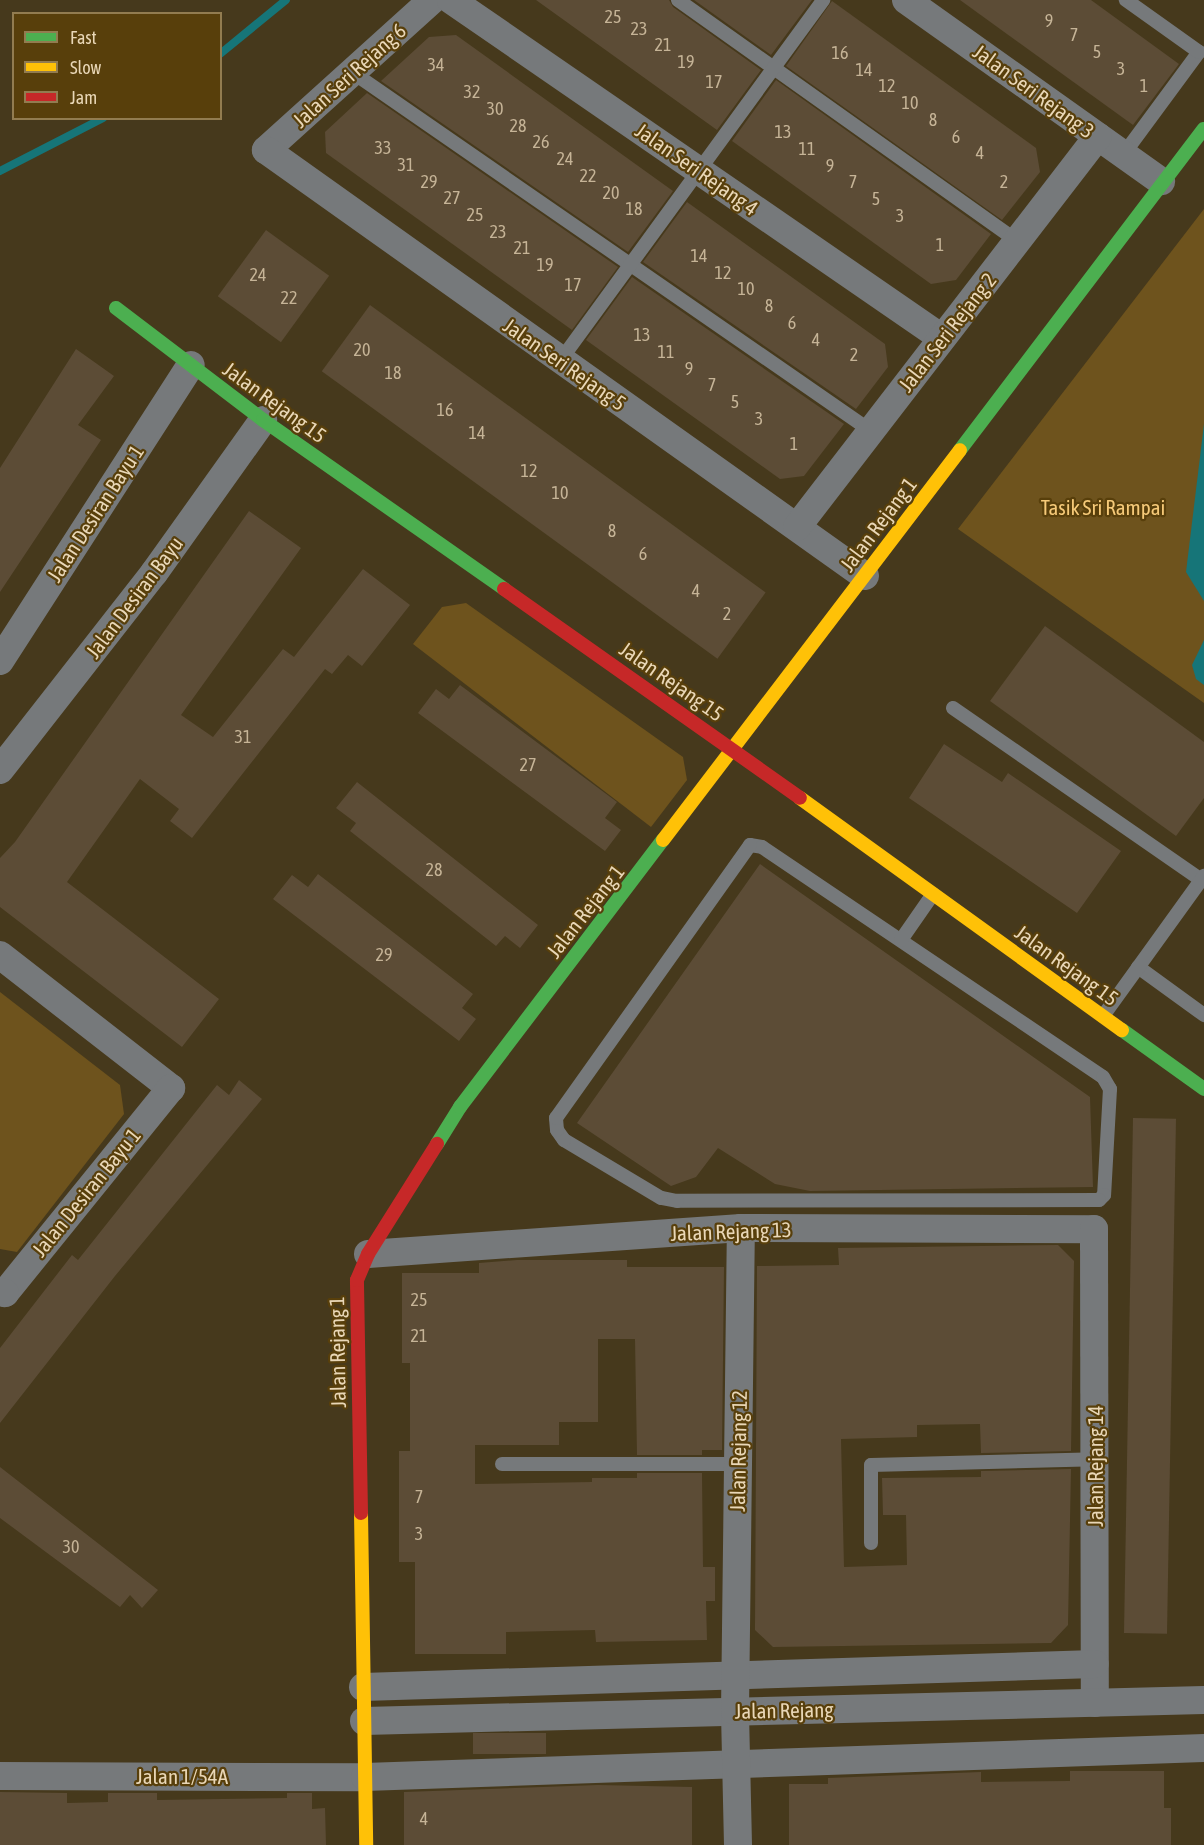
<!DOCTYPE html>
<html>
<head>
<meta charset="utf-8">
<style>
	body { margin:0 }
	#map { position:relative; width:1204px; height:1845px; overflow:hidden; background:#46391c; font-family:"Asap Condensed",sans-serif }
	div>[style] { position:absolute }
	.green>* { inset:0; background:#6e531d }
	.water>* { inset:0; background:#167578 }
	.stream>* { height:8px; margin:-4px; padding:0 4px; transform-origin:4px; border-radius:4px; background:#167578 }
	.building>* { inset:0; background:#5c4c36; transform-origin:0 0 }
	.lane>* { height:14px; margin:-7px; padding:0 7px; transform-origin:7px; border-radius:7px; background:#76797b }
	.street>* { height:28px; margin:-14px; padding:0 14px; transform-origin:14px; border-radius:14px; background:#76797b }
	.fast>* { height:14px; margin:-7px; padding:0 7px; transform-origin:7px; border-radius:7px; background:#4caf50 }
	.slow>* { height:14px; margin:-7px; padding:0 7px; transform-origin:7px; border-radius:7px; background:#ffc107 }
	.jam>* { height:14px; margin:-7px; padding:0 7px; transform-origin:7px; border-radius:7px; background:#c62828 }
	span { translate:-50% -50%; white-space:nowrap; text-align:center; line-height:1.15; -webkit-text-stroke:4.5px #583f0b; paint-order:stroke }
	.number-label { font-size:18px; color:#c6b497 }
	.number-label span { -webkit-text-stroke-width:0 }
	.street-label { font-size:21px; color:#e9d7b7 }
	.park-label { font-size:21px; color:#f6ca79 }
	.legend { position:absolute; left:12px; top:12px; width:210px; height:108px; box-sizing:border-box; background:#583f0b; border:2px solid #927c50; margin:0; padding:8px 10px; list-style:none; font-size:18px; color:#e9d7b7 }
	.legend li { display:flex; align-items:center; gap:12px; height:30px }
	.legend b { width:30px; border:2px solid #927c50 }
</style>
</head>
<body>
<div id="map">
	<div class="green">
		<i style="clip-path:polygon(1204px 209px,1204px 703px,958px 529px)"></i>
		<i style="clip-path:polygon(466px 603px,683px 757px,687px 780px,651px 827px,413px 644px,442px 607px)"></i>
		<i style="clip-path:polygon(0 992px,120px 1085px,124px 1114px,17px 1252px,0 1249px)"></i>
	</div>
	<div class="water">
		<i style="clip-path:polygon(1204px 424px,1204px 601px,1186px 572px)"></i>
		<i style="clip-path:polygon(1204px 640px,1204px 685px,1196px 679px,1192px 665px)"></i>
	</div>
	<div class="stream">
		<i style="left:220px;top:54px;width:85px;rotate:-39.3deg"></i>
		<i style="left:0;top:171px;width:116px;rotate:-27.2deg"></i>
	</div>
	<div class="building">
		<i style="clip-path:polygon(536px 0,669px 0,673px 7px,761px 70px,717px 130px)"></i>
		<i style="clip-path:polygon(694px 0,812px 0,771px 55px)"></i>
		<i style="clip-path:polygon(960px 0,1091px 0,1179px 64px,1133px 125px)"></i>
		<i style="clip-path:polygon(832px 1px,1036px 148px,1040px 172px,1002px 220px,786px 66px)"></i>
		<i style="clip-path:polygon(456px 35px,673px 191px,628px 252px,381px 81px,429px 37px)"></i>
		<i style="clip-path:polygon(776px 80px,991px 234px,956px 280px,931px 284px,732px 141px)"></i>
		<i style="clip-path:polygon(367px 93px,618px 267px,572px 330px,326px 153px,325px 132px)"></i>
		<i style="clip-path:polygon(687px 202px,885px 344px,888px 367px,856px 409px,643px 262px)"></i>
		<i style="left:266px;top:230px;width:78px;height:82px;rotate:36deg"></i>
		<i style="clip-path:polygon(632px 277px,844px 424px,804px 476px,780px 479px,586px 340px)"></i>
		<i style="left:370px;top:305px;width:489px;height:82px;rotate:36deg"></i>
		<i style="clip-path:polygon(76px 349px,114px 376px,78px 425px,101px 440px,0 592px,0 468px)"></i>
		<i style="clip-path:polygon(249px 511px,301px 548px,181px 715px,213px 737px,283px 649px,294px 657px,363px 569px,410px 605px,362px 666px,348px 655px,332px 674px,325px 669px,192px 838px,170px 821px,179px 809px,140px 779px,67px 882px,219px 999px,182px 1047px,0 907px,0 858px,15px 842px)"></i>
		<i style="clip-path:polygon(1045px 626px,1204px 742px,1204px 798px,1176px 836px,990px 701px)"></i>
		<i style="clip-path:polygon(460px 685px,617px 802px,605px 818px,621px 830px,605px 851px,418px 713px,436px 689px,449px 699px)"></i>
		<i style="clip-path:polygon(944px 744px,1002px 782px,1008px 773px,1121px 851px,1077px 913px,909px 798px)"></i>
		<i style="clip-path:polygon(357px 782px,538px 925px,520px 948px,505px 936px,496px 946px,350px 831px,356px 823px,336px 808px)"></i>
		<i style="clip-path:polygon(760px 864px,1090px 1097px,1093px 1187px,810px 1191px,775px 1184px,718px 1148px,696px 1177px,671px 1186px,577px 1123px)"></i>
		<i style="clip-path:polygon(318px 874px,473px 994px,462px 1008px,476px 1019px,459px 1041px,273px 899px,292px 875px,308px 887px)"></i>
		<i style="clip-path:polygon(239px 1080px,262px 1099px,115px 1276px,0 1423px,0 1348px,72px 1255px,78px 1260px,217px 1085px,229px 1095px)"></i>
		<i style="left:1133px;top:1118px;width:43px;height:515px;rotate:1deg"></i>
		<i style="clip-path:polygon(1058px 1245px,1074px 1261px,1071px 1451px,981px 1453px,980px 1424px,917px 1425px,917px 1437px,841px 1439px,844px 1567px,907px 1565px,906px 1515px,883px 1515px,882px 1478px,981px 1477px,981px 1471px,1071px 1469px,1068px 1625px,1051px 1643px,773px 1647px,755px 1630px,757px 1266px,839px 1265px,838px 1248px)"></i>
		<i style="clip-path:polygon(517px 1260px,627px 1260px,627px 1267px,724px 1267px,722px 1450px,702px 1450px,702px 1455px,637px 1455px,635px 1339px,598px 1339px,598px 1422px,559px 1422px,559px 1445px,475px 1445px,475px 1484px,592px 1482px,592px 1478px,637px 1478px,637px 1473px,702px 1473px,703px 1567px,715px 1567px,715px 1601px,706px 1601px,707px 1640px,596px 1642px,595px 1630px,506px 1632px,506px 1654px,415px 1654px,415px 1562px,399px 1562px,399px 1451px,410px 1451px,410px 1363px,402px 1363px,402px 1273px,479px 1273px,479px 1263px)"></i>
		<i style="clip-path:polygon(0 1467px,158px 1590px,142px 1608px,130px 1595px,120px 1607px,0 1518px)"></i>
		<i style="left:546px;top:1733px;width:21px;height:73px;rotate:90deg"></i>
		<i style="clip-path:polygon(1070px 1771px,1164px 1771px,1164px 1808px,1171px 1808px,1171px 1845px,789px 1845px,789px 1784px,828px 1784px,828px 1778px,981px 1772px,981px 1782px,1070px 1781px)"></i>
		<i style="clip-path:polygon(598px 1785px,692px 1787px,692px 1845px,404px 1845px,404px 1792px)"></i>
		<i style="clip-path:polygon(0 1792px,67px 1793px,67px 1803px,108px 1802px,108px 1793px,157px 1793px,157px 1800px,287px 1798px,287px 1793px,312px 1793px,312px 1809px,325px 1808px,326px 1845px,0 1845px)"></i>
	</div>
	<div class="lane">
		<i style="left:678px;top:0;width:416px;rotate:35.4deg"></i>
		<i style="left:352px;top:72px;width:631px;rotate:34.67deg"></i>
		<i style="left:1123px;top:155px;width:128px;rotate:-53.6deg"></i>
		<i style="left:1199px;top:52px;width:90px;rotate:-144.5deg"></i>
		<i style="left:560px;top:361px;width:447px;rotate:-53.9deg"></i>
		<i style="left:953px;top:708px;width:302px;rotate:34.7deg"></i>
		<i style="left:750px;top:845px;width:12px;rotate:9deg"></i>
		<i style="left:762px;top:847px;width:411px;rotate:34deg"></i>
		<i style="left:1103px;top:1077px;width:14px;rotate:60deg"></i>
		<i style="left:1110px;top:1089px;width:106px;rotate:93.2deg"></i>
		<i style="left:1104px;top:1195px;width:7px;rotate:135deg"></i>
		<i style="left:1099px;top:1200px;width:422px;rotate:179.9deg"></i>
		<i style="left:677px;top:1201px;width:16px;rotate:-169deg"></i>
		<i style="left:661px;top:1198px;width:113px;rotate:-149.1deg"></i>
		<i style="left:564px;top:1140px;width:12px;rotate:-125deg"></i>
		<i style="left:557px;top:1130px;width:12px;rotate:-95deg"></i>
		<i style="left:556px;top:1118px;width:335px;rotate:-54.6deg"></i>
		<i style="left:901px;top:940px;width:56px;rotate:-55.2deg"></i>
		<i style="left:1138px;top:967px;width:82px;rotate:36deg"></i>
		<i style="left:1103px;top:1016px;width:173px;rotate:-54.2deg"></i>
		<i style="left:502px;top:1464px;width:236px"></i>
		<i style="left:871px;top:1543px;width:78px;rotate:-90deg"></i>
		<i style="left:871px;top:1465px;width:224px;rotate:-1.5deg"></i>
	</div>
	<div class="street">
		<i style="left:432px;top:0;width:224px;rotate:137.9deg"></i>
		<i style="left:266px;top:150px;width:735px;rotate:35.42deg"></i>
		<i style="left:451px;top:0;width:596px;rotate:34.54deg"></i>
		<i style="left:906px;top:0;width:313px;rotate:35.4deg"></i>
		<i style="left:797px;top:527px;width:493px;rotate:-52.4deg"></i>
		<i style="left:0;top:661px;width:352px;rotate:-57.2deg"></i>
		<i style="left:0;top:770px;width:250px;rotate:-52deg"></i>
		<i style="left:154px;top:573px;width:188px;rotate:-54.5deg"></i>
		<i style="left:0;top:955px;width:217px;rotate:37.9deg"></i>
		<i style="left:171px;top:1088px;width:264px;rotate:129deg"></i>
		<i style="left:5px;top:1293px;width:5px;rotate:-169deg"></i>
		<i style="left:368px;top:1254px;width:374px;rotate:-4deg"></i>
		<i style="left:741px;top:1228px;width:353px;rotate:0.2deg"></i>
		<i style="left:1094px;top:1229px;width:474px;rotate:89.9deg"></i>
		<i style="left:363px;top:1687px;width:732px;rotate:-1.8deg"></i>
		<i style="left:364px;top:1721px;width:840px;rotate:-1.43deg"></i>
		<i style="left:0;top:1776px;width:365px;rotate:0.2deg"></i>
		<i style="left:365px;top:1777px;width:840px;rotate:-1.98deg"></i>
		<i style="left:738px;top:1845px;width:134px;rotate:-91.3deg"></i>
		<i style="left:735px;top:1711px;width:483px;rotate:-89.3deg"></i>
	</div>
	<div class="fast">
		<i style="left:116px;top:308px;width:185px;rotate:37.3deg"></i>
		<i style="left:263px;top:420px;width:294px;rotate:35deg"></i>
		<i style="left:960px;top:450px;width:403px;rotate:-52.8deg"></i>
		<i style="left:1122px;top:1030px;width:101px;rotate:35.7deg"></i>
		<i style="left:437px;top:1144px;width:44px;rotate:-58.1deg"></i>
		<i style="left:460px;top:1107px;width:335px;rotate:-52.8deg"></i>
	</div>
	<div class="slow">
		<i style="left:800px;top:798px;width:397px;rotate:35.8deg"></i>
		<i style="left:663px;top:840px;width:490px;rotate:-52.7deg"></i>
		<i style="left:361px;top:1513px;width:332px;rotate:89.1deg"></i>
	</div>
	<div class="jam">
		<i style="left:504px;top:589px;width:362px;rotate:35.2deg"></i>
		<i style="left:361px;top:1513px;width:233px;rotate:-91deg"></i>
		<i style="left:357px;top:1280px;width:28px;rotate:-67deg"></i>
		<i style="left:368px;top:1254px;width:130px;rotate:-57.9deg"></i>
	</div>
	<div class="number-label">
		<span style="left:613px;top:17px">25</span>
		<span style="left:1049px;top:21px">9</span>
		<span style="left:639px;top:29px">23</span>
		<span style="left:1074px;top:35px">7</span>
		<span style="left:663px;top:45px">21</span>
		<span style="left:1097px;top:52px">5</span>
		<span style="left:840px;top:53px">16</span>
		<span style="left:686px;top:62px">19</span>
		<span style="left:436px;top:65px">34</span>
		<span style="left:1121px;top:69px">3</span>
		<span style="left:864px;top:70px">14</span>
		<span style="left:714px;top:82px">17</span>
		<span style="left:887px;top:86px">12</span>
		<span style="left:1144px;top:86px">1</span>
		<span style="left:472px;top:92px">32</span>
		<span style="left:910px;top:103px">10</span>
		<span style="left:495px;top:109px">30</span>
		<span style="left:933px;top:120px">8</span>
		<span style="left:518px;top:126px">28</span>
		<span style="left:783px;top:132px">13</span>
		<span style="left:956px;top:137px">6</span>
		<span style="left:541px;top:142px">26</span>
		<span style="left:383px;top:148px">33</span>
		<span style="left:807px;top:149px">11</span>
		<span style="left:980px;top:153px">4</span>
		<span style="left:565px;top:159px">24</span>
		<span style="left:406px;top:165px">31</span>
		<span style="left:830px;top:166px">9</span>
		<span style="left:588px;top:176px">22</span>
		<span style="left:429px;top:182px">29</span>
		<span style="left:853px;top:182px">7</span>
		<span style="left:1004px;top:182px">2</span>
		<span style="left:611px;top:193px">20</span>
		<span style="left:452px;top:198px">27</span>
		<span style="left:876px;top:199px">5</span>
		<span style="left:634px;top:209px">18</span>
		<span style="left:475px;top:215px">25</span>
		<span style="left:900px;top:216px">3</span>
		<span style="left:498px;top:232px">23</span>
		<span style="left:940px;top:245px">1</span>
		<span style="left:522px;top:248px">21</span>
		<span style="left:699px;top:256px">14</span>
		<span style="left:545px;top:265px">19</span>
		<span style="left:723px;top:273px">12</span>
		<span style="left:258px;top:275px">24</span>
		<span style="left:573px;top:285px">17</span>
		<span style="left:746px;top:289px">10</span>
		<span style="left:289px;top:298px">22</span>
		<span style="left:769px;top:306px">8</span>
		<span style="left:792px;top:323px">6</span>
		<span style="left:642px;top:335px">13</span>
		<span style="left:816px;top:340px">4</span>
		<span style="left:362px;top:350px">20</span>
		<span style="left:666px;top:352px">11</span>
		<span style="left:854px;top:355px">2</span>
		<span style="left:689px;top:369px">9</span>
		<span style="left:393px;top:373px">18</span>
		<span style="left:712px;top:385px">7</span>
		<span style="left:735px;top:402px">5</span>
		<span style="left:445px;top:410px">16</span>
		<span style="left:759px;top:419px">3</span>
		<span style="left:477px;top:433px">14</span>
		<span style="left:794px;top:444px">1</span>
		<span style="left:529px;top:471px">12</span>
		<span style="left:560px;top:493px">10</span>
		<span style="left:612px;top:531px">8</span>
		<span style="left:643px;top:554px">6</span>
		<span style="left:696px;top:591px">4</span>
		<span style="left:727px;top:614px">2</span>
		<span style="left:243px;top:737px">31</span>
		<span style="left:528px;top:765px">27</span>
		<span style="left:434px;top:870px">28</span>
		<span style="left:384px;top:955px">29</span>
		<span style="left:419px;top:1300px">25</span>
		<span style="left:419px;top:1336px">21</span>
		<span style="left:419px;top:1497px">7</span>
		<span style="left:419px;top:1534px">3</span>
		<span style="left:71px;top:1547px">30</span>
		<span style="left:424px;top:1819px">4</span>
	</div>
	<div class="street-label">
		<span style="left:349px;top:75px;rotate:-42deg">Jalan Seri Rejang 6</span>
		<span style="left:1034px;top:91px;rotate:36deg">Jalan Seri Rejang 3</span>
		<span style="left:697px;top:169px;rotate:35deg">Jalan Seri Rejang 4</span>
		<span style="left:947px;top:332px;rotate:-52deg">Jalan Seri Rejang 2</span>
		<span style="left:565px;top:364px;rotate:35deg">Jalan Seri Rejang 5</span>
		<span style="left:275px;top:402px;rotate:36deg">Jalan Rejang 15</span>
		<span style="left:95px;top:513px;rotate:-57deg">Jalan Desiran Bayu 1</span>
		<span style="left:878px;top:524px;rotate:-53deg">Jalan Rejang 1</span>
		<span style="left:134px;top:597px;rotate:-53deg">Jalan Desiran Bayu</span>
		<span style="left:672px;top:681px;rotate:35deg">Jalan Rejang 15</span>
		<span style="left:585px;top:911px;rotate:-52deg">Jalan Rejang 1</span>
		<span style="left:1067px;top:965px;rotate:36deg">Jalan Rejang 15</span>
		<span style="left:86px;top:1192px;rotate:-51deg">Jalan Desiran Bayu 1</span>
		<span style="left:731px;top:1231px;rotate:-2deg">Jalan Rejang 13</span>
		<span style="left:337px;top:1352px;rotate:-91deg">Jalan Rejang 1</span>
		<span style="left:738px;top:1451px;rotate:-89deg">Jalan Rejang 12</span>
		<span style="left:1095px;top:1466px;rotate:-90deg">Jalan Rejang 14</span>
		<span style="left:784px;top:1710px;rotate:-1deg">Jalan Rejang</span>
		<span style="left:182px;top:1776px">Jalan 1/54A</span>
	</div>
	<div class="park-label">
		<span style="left:1103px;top:507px">Tasik Sri Rampai</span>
	</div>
	<ul class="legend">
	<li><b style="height:8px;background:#4caf50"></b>Fast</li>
	<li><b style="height:8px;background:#ffc107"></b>Slow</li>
	<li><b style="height:8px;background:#c62828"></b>Jam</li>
	</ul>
</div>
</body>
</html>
